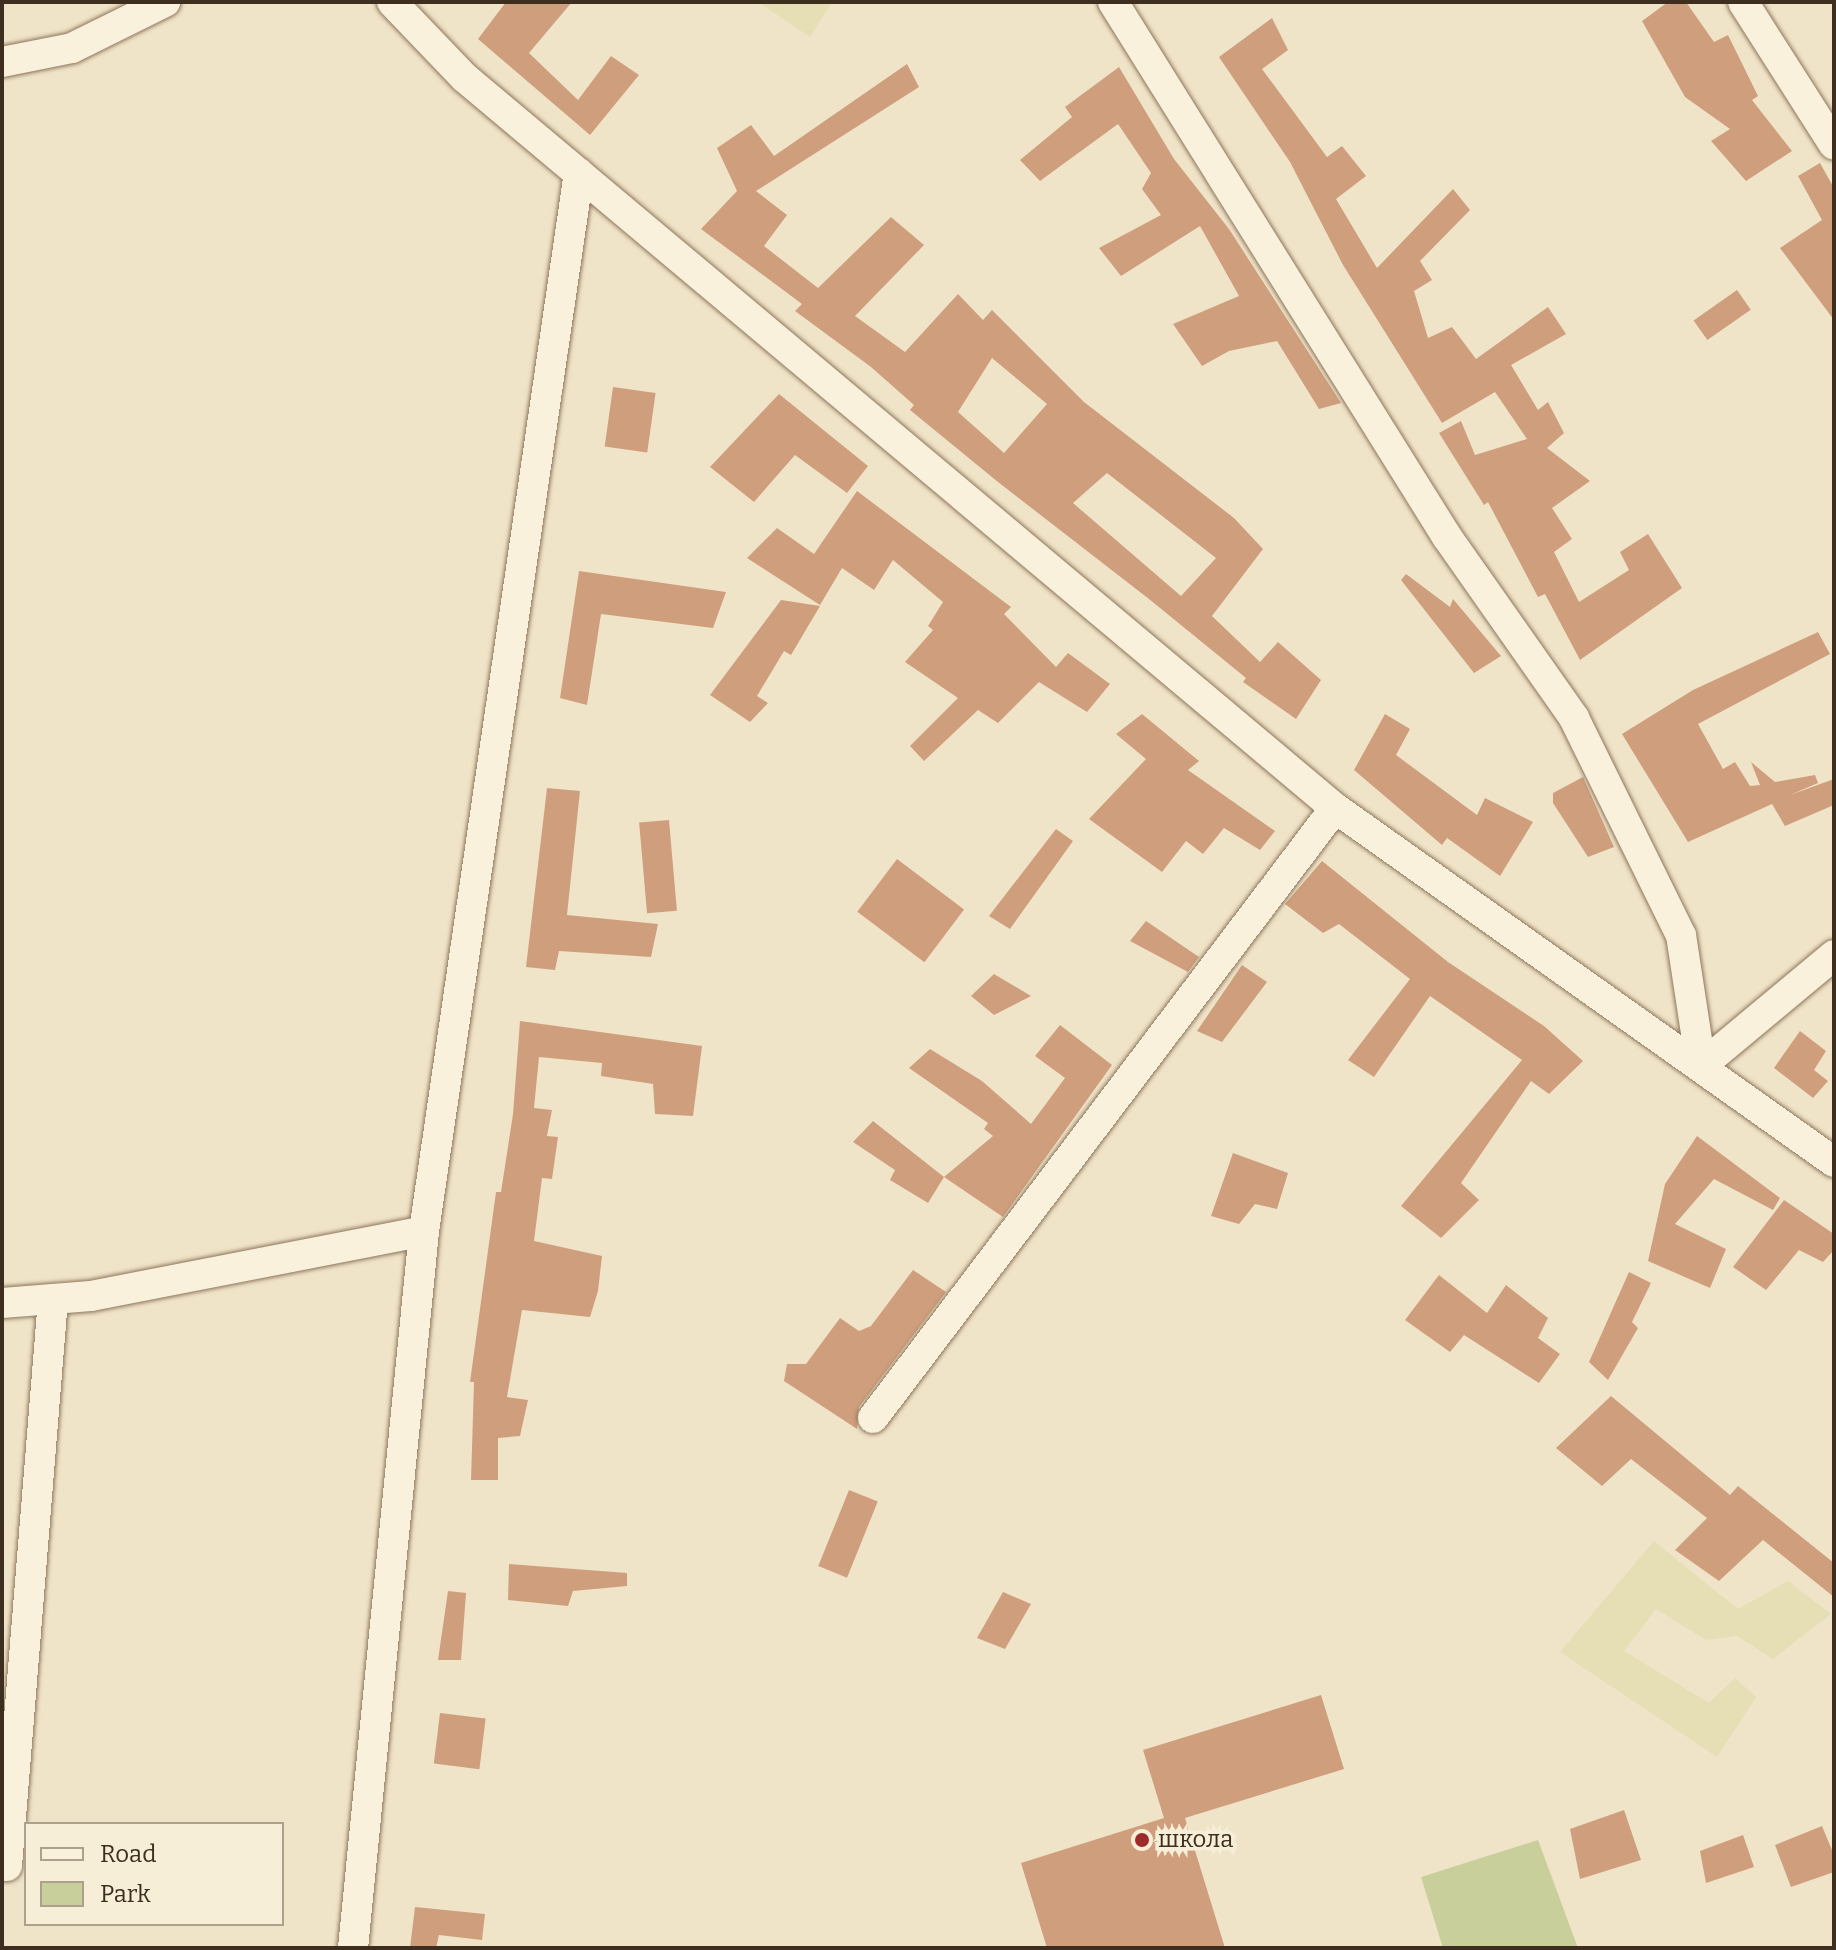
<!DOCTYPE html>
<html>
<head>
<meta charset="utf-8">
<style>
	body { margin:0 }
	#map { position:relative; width:1836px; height:1950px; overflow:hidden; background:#f0e4c8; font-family:Bitter,serif }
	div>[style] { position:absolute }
	.farmland>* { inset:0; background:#e6deb5 }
	.green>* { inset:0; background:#c9cf9b }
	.building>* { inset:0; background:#cf9f7d; transform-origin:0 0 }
	.roads { filter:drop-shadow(0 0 2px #8d765c) drop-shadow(0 0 2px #8d765c) }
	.street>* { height:30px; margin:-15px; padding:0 15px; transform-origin:15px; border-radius:15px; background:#faf1dc }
	.dots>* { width:22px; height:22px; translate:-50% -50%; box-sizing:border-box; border:4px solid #f7eed8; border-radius:50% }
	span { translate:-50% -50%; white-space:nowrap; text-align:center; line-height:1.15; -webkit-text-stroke:7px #f7eed8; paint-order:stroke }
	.poi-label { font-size:24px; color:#3d2e20 }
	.left { translate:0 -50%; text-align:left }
	.frame { position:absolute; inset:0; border:4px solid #3d2e20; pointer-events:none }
	.legend { position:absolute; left:24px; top:1822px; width:260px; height:104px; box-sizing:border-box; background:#f7eed8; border:2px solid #ada18e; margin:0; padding:10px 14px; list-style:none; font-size:24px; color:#3d2e20 }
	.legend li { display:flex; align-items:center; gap:16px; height:40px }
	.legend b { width:40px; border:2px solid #ada18e }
</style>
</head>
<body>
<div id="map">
	<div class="farmland">
		<i style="clip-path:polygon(758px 2px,832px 2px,810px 37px)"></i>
		<i style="clip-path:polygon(1654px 1541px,1738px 1609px,1788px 1581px,1831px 1614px,1773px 1659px,1737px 1636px,1706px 1640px,1656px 1609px,1624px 1651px,1709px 1703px,1735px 1678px,1756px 1697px,1717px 1757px,1560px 1652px)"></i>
	</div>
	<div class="green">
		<i style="clip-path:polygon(1538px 1840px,1578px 1948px,1443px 1948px,1421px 1877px)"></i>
	</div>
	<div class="building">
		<i style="clip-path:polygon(506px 2px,572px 2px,529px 53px,578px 100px,611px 56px,639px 75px,590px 135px,478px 39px)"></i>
		<i style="clip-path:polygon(1668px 2px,1686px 2px,1714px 42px,1728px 35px,1758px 96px,1752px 100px,1792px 151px,1746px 181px,1711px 141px,1730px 129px,1685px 97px,1642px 21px)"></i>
		<i style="clip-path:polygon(1272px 18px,1288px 50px,1262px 69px,1327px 157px,1342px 146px,1366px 176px,1336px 199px,1377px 268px,1453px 189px,1470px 210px,1420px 261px,1432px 280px,1414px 291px,1428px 338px,1452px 327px,1476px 359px,1548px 307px,1566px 334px,1511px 365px,1538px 410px,1548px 402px,1564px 433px,1547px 448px,1590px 481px,1552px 508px,1572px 539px,1554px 552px,1579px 602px,1629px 570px,1620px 552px,1648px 534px,1682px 588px,1580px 660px,1545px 594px,1538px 597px,1488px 502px,1484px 505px,1439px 433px,1461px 421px,1475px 455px,1527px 439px,1495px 392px,1442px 423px,1343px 265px,1290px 162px,1219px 57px)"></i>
		<i style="clip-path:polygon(evenodd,907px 64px,919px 87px,756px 191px,787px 215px,764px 246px,818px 288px,891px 217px,924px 245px,855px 316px,905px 352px,958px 294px,983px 320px,992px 310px,1084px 402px,1234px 518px,1263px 549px,1212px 616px,1260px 662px,1278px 642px,1321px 680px,1296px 719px,1243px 682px,1246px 678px,1149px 599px,998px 482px,910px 410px,914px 405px,871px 367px,795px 311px,802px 304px,701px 229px,737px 191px,717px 148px,751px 125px,774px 156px,907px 64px,992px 358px,1047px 404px,1004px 453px,958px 412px,992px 358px,907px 64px,1107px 473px,1216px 558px,1181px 596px,1073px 503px,1107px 473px)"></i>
		<i style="clip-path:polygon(1119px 67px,1174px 159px,1229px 229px,1341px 403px,1319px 409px,1277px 341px,1229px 351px,1202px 366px,1173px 324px,1239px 296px,1200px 226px,1121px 276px,1099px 248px,1161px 215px,1142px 189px,1151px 173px,1118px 124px,1040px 181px,1020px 160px,1072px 117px,1065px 107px)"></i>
		<i style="clip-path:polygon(1820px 163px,1834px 188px,1834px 320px,1780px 248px,1822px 220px,1798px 176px)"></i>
		<i style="left:1737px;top:290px;width:24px;height:53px;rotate:55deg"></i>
		<i style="left:613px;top:387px;width:43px;height:60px;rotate:8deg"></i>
		<i style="clip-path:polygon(779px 394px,868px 466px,847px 493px,795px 455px,754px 502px,710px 467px)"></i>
		<i style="clip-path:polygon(857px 491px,1011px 607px,1004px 614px,1056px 667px,1068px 653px,1110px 684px,1087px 712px,1039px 682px,998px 723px,978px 710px,924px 761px,910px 746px,958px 698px,905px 662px,933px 630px,928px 626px,943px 602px,893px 560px,874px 590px,842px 568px,820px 605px,747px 558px,777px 528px,814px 554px)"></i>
		<i style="clip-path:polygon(579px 571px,726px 592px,713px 628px,601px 614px,587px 705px,560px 698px)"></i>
		<i style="clip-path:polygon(1406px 574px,1450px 607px,1453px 599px,1501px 656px,1474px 673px,1401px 580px)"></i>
		<i style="clip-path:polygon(781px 600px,820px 606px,791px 655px,784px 651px,757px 696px,768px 703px,750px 722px,710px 695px)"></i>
		<i style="clip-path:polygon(1818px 632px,1830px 654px,1698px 724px,1723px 769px,1735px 762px,1750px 786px,1760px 785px,1751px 762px,1775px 782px,1815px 775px,1818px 783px,1790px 795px,1834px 779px,1834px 805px,1785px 826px,1772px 804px,1688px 842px,1622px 734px,1693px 690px)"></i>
		<i style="clip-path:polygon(1142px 714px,1199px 761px,1188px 770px,1275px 831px,1260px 850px,1224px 828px,1203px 854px,1186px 841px,1162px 872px,1089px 819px,1146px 759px,1116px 734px)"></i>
		<i style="clip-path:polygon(1385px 714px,1410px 729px,1396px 755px,1477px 815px,1485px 798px,1533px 822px,1500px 876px,1447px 838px,1442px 845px,1354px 770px)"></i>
		<i style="clip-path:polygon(1583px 777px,1614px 847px,1588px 857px,1553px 803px,1553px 793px)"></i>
		<i style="clip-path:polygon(547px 788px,580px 791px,567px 915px,658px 924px,651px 957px,559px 951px,555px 970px,526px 967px)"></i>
		<i style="left:669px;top:820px;width:91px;height:30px;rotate:85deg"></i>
		<i style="clip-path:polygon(1056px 829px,1073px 841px,1010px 929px,989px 916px)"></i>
		<i style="left:897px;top:859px;width:84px;height:66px;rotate:37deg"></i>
		<i style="clip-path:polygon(1322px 861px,1448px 962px,1544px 1026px,1583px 1061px,1549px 1094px,1531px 1081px,1461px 1183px,1479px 1200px,1441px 1238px,1401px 1206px,1522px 1060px,1430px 996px,1374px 1077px,1348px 1060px,1410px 979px,1339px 924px,1323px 933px,1285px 904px)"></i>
		<i style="clip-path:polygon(1146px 921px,1199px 957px,1188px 972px,1130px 941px)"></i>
		<i style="clip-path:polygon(1242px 965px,1267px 982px,1222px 1042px,1197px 1031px)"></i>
		<i style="clip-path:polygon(994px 974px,1031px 996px,994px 1015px,971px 996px)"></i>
		<i style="clip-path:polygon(520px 1021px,702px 1046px,693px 1116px,655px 1114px,653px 1084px,601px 1076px,602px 1063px,539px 1057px,534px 1108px,552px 1110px,547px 1136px,558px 1137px,552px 1179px,542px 1178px,534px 1241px,602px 1256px,598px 1291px,590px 1317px,522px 1310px,507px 1397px,528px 1400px,520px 1436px,498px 1438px,498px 1480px,471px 1480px,474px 1382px,470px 1382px,496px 1192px,501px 1192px,513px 1114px)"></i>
		<i style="clip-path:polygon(1060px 1025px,1112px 1065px,1003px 1217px,944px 1177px,993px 1136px,984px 1129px,988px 1123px,909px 1068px,930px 1049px,982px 1081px,1031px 1124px,1065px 1078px,1035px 1056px)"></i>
		<i style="clip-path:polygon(1800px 1031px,1826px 1051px,1814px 1070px,1828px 1081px,1813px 1098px,1774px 1068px)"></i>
		<i style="clip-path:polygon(873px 1121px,944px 1177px,928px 1203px,890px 1180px,895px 1170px,853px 1142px)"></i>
		<i style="clip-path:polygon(1697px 1136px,1780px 1198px,1773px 1210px,1714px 1179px,1675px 1224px,1726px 1249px,1710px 1288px,1648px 1261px,1665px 1184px)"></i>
		<i style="clip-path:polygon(1233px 1153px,1288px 1173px,1277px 1209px,1255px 1204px,1239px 1224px,1211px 1216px)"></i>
		<i style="clip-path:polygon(1784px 1200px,1834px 1234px,1834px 1250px,1823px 1262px,1799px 1250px,1766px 1290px,1733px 1267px)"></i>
		<i style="clip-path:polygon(913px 1270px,946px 1292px,859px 1407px,857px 1429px,784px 1381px,787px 1364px,806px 1364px,840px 1318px,859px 1331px,871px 1326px)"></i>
		<i style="clip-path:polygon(1629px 1272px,1651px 1283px,1632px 1322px,1638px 1328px,1608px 1380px,1589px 1362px)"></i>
		<i style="clip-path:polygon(1439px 1275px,1487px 1313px,1506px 1285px,1548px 1318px,1538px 1338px,1560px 1354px,1539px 1383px,1464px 1335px,1450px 1352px,1405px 1320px)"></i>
		<i style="clip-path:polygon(1611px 1396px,1730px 1495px,1738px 1486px,1834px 1563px,1834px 1597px,1763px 1540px,1719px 1581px,1675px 1550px,1707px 1518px,1631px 1459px,1602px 1486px,1556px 1448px)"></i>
		<i style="left:849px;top:1490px;width:31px;height:82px;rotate:22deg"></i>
		<i style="clip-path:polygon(509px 1564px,627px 1573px,627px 1586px,573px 1591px,568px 1606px,508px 1600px)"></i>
		<i style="clip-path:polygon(448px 1591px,466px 1593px,461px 1660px,438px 1660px)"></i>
		<i style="clip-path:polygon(1003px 1592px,1031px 1604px,1005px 1649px,977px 1638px)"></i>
		<i style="clip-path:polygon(1321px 1695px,1344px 1769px,1185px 1818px,1225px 1948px,1047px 1948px,1021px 1863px,1164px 1818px,1143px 1750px)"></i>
		<i style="left:440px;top:1713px;width:46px;height:51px;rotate:7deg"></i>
		<i style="clip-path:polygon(1624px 1810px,1641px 1860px,1580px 1879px,1570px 1829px)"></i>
		<i style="clip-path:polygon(1822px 1826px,1834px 1855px,1834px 1872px,1791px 1887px,1775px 1845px)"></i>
		<i style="clip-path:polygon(1743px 1835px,1754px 1867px,1706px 1883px,1700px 1851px)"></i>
		<i style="clip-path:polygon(415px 1907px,485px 1914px,482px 1940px,439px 1935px,436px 1948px,410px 1948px)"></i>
	</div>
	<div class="roads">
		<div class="street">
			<i style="left:392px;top:2px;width:105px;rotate:46.2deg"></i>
			<i style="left:465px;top:78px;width:1136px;rotate:40deg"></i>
			<i style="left:1335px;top:808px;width:612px;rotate:35.35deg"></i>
			<i style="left:1113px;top:2px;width:631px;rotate:58.02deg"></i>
			<i style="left:1447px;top:537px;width:221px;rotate:54.9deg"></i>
			<i style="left:1574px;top:718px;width:242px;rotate:63.8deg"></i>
			<i style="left:1681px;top:935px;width:133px;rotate:81.3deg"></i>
			<i style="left:1743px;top:2px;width:169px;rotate:57.5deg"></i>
			<i style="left:2px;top:62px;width:71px;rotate:-11.3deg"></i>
			<i style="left:72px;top:48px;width:104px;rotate:-26.3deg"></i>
			<i style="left:1701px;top:1066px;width:173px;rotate:-39.8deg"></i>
			<i style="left:2px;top:1303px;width:89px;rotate:-4.5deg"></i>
			<i style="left:91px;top:1296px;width:339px;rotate:-11deg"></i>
			<i style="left:873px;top:1418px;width:765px;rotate:-52.86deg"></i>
			<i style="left:7px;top:1866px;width:569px;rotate:-85.36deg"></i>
			<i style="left:353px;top:1948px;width:721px;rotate:-84.34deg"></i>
			<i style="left:424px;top:1231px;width:1069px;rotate:-81.67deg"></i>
		</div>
	</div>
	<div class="dots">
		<i style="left:1142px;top:1840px;background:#9e2a2b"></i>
	</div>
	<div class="poi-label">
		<span class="left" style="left:1158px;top:1840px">школа</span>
	</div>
	<div class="frame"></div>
	<ul class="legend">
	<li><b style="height:10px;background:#faf1dc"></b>Road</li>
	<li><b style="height:22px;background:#c9cf9b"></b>Park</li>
	</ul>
</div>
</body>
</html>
